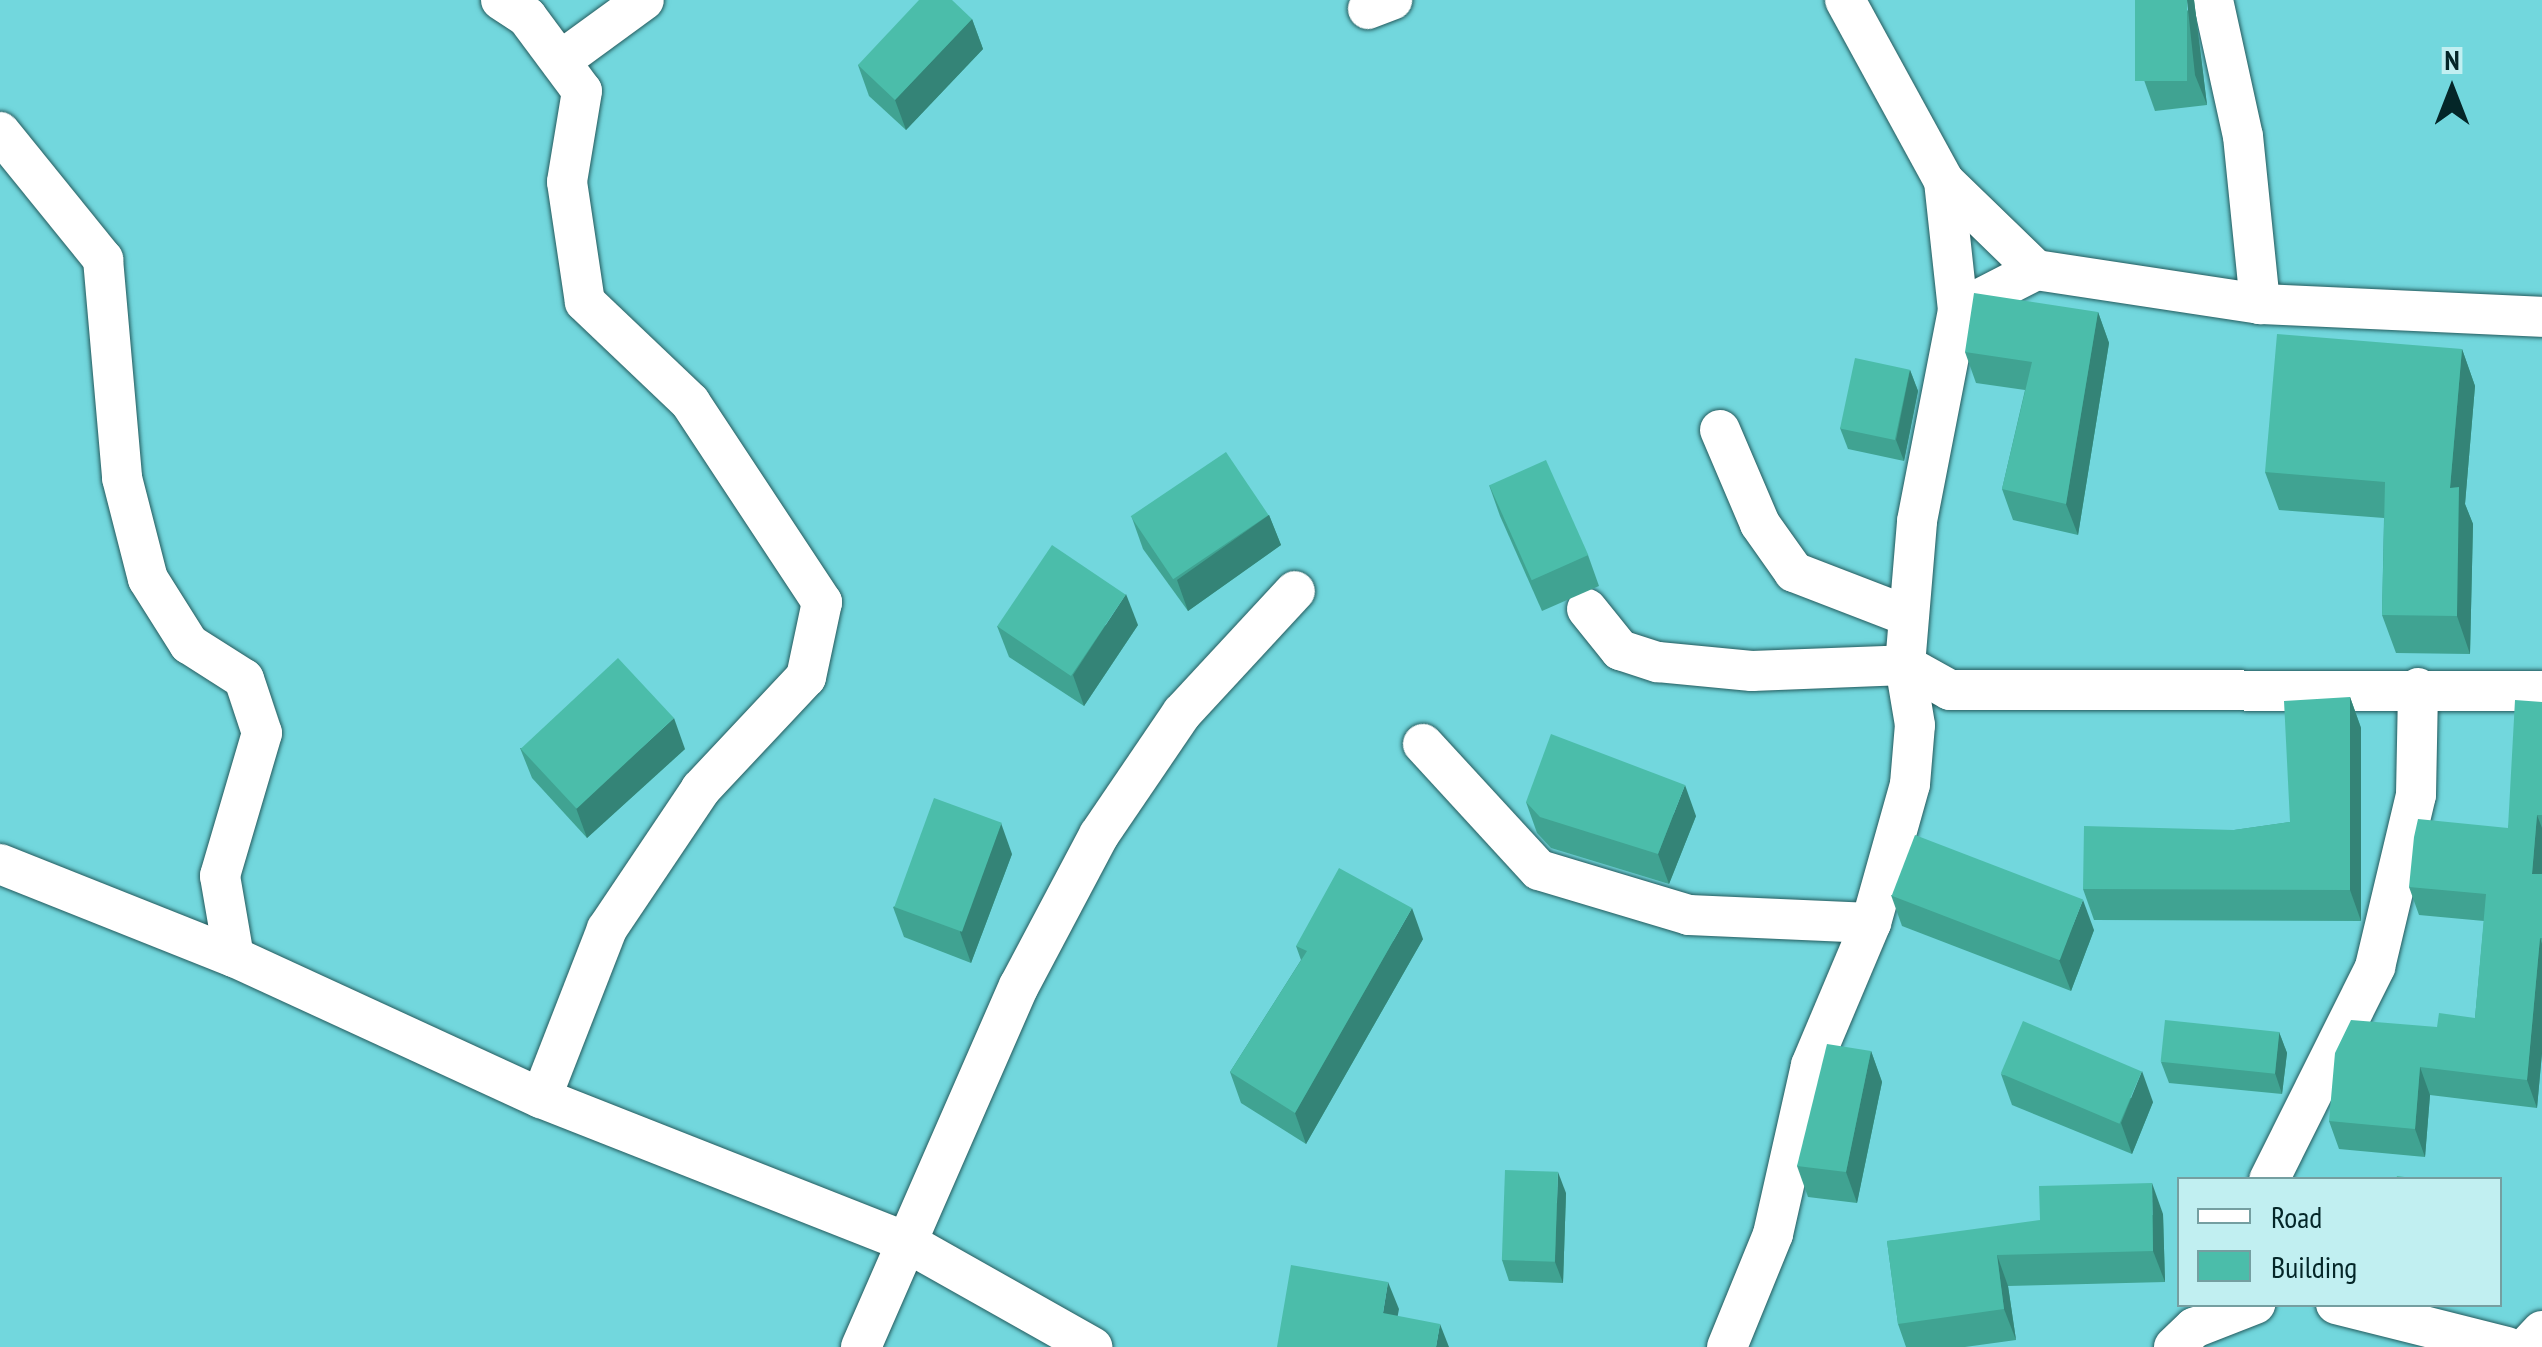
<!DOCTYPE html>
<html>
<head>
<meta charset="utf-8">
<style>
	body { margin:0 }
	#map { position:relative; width:2542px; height:1347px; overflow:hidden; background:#72d7dd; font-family:"PT Sans Narrow",sans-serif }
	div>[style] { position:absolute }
	.roads { filter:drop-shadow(0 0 2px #245a5d) drop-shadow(0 0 2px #245a5d) }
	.minor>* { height:40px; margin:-20px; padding:0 20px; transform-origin:20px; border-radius:20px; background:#fff }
	.wall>* { inset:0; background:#40a392 }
	.shaded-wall>* { inset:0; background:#348477 }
	.building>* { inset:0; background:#4bbdaa; transform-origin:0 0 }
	span { translate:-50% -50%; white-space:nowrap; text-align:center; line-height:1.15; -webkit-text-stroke:9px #c1eff1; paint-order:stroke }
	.legend { position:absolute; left:2177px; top:1177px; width:325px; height:130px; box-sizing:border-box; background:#c1eff1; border:2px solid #759fa1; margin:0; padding:12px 18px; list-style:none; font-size:30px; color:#042628 }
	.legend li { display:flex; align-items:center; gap:20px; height:50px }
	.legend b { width:50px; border:2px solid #759fa1 }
	.north { position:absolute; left:2402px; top:40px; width:100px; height:100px; -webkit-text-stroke:8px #c1eff1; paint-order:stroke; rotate:0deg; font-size:28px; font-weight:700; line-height:40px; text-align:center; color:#042628 }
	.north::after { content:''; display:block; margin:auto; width:35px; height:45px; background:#042628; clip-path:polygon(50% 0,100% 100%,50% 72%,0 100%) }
</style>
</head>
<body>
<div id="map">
	<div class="roads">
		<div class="minor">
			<i style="left:501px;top:0;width:31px;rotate:33deg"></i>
			<i style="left:527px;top:17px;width:92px;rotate:53.4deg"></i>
			<i style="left:582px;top:91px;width:92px;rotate:99.4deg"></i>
			<i style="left:567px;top:182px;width:121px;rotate:81.5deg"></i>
			<i style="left:585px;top:302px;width:145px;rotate:43.6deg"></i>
			<i style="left:690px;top:402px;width:240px;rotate:56.6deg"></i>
			<i style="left:822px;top:602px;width:77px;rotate:102deg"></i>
			<i style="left:806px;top:677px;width:154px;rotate:133.2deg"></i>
			<i style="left:701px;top:789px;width:169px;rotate:123.9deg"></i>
			<i style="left:607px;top:929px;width:181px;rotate:111.3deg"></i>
			<i style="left:2213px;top:0;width:139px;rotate:77.6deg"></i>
			<i style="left:2243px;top:136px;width:169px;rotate:84.2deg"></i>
			<i style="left:1368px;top:9px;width:26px;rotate:-21deg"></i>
			<i style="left:563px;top:59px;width:100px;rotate:-36.1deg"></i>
			<i style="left:0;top:132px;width:164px;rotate:51deg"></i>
			<i style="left:103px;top:259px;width:220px;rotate:85deg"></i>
			<i style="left:122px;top:478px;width:104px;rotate:75.6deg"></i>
			<i style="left:148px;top:579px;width:77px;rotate:57.8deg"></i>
			<i style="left:189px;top:644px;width:65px;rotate:32.5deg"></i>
			<i style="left:244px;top:679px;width:57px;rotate:71.6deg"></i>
			<i style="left:262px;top:733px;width:149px;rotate:106.4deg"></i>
			<i style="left:220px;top:876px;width:82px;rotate:80.2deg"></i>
			<i style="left:1944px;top:181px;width:128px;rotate:44.1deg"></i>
			<i style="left:1958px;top:310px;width:88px;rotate:-27.1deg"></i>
			<i style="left:2036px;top:270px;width:227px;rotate:8.6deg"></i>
			<i style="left:2260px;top:304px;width:282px;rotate:2.6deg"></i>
			<i style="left:1720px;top:430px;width:102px;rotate:66.9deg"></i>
			<i style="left:1760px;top:524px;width:59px;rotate:54.7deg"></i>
			<i style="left:1794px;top:572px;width:122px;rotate:21.1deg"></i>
			<i style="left:1587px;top:609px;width:53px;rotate:51.2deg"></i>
			<i style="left:1620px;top:650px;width:40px;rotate:18deg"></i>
			<i style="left:1658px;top:662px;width:94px;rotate:5.5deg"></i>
			<i style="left:1752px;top:671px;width:153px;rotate:-2.2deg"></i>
			<i style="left:1905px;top:665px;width:51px;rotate:29.1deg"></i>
			<i style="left:1950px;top:690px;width:592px;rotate:0.1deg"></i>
			<i style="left:1423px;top:744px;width:171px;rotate:47.4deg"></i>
			<i style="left:1539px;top:870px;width:157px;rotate:16.7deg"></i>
			<i style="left:1689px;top:915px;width:182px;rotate:2.5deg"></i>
			<i style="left:0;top:864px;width:252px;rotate:21.7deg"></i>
			<i style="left:234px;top:957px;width:338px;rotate:24.7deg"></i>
			<i style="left:541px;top:1098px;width:392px;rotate:21.5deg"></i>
			<i style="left:906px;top:1242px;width:214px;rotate:29.4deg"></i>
			<i style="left:2269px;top:1180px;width:238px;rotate:-63.5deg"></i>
			<i style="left:2375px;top:967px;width:177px;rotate:-76.6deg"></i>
			<i style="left:2416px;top:795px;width:107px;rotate:-88.9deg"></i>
			<i style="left:2336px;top:1304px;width:176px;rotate:14.1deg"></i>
			<i style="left:861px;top:1347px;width:394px;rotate:-66.4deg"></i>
			<i style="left:1019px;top:986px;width:171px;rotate:-62.1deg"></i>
			<i style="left:1099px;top:835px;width:148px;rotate:-55.8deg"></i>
			<i style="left:1182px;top:713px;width:166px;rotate:-47.2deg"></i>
			<i style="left:1727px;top:1347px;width:122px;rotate:-67.8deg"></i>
			<i style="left:1773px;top:1234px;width:173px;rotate:-77.3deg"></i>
			<i style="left:1811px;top:1065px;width:154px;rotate:-67.1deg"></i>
			<i style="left:1871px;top:923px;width:144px;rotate:-74.3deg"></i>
			<i style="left:1910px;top:784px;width:59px;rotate:-85.2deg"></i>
			<i style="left:1915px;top:725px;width:61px;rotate:-99.5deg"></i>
			<i style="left:1905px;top:665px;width:144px;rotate:-85.2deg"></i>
			<i style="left:1917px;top:521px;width:215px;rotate:-79deg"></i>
			<i style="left:1958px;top:310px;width:130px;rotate:-96.2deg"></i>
			<i style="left:1944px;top:181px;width:206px;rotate:-118.7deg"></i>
			<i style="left:2174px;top:1347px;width:28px;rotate:-44deg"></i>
			<i style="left:2194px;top:1328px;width:66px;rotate:-21.5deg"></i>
			<i style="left:2527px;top:1347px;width:22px;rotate:-47deg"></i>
		</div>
	</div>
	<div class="wall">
		<i style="clip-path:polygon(2194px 0,2207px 105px,2155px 111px,2144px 80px)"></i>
		<i style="clip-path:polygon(972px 19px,983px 49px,906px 130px,869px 96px,858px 65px)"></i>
		<i style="clip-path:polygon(2098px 312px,2109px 343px,2078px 535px,2013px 520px,2002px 489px,2025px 390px,1976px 383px,1965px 352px)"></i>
		<i style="clip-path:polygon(2462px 349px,2475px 386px,2465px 504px,2473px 524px,2470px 654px,2396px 653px,2382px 615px,2384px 518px,2279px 510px,2265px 472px)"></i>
		<i style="clip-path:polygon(1910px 370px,1918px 391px,1904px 461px,1848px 449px,1840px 428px)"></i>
		<i style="clip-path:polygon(1489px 485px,1588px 555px,1599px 586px,1542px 611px,1500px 516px)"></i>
		<i style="clip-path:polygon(1269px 515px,1281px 545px,1188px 611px,1143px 549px,1132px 518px)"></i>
		<i style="clip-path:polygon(1138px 625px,1084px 706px,1009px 657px,997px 626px)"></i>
		<i style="clip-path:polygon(2350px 697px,2361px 728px,2361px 921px,2094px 920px,2083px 889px,2234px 830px,2290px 822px)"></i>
		<i style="clip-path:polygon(2542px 702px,2542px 1053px,2537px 1108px,2430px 1095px,2425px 1157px,2339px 1149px,2329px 1121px,2437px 1027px,2475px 1018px,2484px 921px,2419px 915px,2409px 887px,2508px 828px)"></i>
		<i style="clip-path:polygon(520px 748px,685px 749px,587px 838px,532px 778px)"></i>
		<i style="clip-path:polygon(1526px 802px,1696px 816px,1669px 884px,1551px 848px,1537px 833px)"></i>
		<i style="clip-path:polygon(1012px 854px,971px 963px,904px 937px,893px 907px)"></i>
		<i style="clip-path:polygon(1891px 895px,2094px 930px,2071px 991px,1902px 926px)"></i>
		<i style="clip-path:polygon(1423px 939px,1306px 1144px,1241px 1103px,1230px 1072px,1301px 960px,1296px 946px)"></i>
		<i style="clip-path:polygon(2279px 1032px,2287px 1053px,2282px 1094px,2169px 1083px,2161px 1062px)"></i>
		<i style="clip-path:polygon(1871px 1051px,1882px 1082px,1857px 1203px,1808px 1197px,1797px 1166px)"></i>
		<i style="clip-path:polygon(2001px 1074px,2153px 1102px,2132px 1154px,2012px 1105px)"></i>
		<i style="clip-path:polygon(1566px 1193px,1563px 1283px,1509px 1281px,1502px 1260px)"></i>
		<i style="clip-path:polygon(2163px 1214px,2165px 1282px,2008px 1286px,2016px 1340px,1965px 1347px,1906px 1347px,1898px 1324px,1887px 1241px)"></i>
	</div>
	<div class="shaded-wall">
		<i style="clip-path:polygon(2187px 0,2194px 0,2207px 105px,2195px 75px)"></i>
		<i style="clip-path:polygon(972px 19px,983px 49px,906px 130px,895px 100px)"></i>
		<i style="clip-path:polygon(2098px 312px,2109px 343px,2078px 535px,2066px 504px)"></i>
		<i style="clip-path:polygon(2462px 349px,2475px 386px,2465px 504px,2473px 524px,2470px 654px,2457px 616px,2450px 488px)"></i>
		<i style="clip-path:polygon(1910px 370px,1918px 391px,1904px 461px,1896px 440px)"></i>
		<i style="clip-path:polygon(1269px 515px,1281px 545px,1188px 611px,1177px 580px)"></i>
		<i style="clip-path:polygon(1126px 594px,1138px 625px,1084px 706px,1073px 675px)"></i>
		<i style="clip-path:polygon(2350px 697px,2361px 728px,2361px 921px,2350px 890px)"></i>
		<i style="clip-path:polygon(674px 718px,685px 749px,587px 838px,576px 808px)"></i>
		<i style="clip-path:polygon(1685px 785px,1696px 816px,1669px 884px,1658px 854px)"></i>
		<i style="clip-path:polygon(2537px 815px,2542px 828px,2542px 902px,2532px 874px)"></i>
		<i style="clip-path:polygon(1001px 823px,1012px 854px,971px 963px,960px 932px)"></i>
		<i style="clip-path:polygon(2083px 900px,2094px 930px,2071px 991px,2059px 960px)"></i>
		<i style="clip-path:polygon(1412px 908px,1423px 939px,1306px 1144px,1295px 1113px)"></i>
		<i style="clip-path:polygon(2540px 938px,2542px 944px,2542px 1053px,2537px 1108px,2527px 1080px)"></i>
		<i style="clip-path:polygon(2279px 1032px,2287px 1053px,2282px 1094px,2275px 1073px)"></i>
		<i style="clip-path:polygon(1871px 1051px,1882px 1082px,1857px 1203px,1846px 1172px)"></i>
		<i style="clip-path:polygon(2420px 1067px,2430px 1095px,2425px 1157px,2415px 1129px)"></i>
		<i style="clip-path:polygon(2142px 1071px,2153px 1102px,2132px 1154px,2121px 1123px)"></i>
		<i style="clip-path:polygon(1558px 1172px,1566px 1193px,1563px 1283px,1555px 1262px)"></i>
		<i style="clip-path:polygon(2152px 1183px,2163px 1214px,2165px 1282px,2153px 1251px)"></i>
		<i style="clip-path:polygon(1997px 1255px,2008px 1286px,2016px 1340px,2004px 1309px)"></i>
		<i style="clip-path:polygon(1388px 1282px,1399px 1309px,1393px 1341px,1383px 1313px)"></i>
		<i style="clip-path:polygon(1440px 1324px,1449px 1347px,1436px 1347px)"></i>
	</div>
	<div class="building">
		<i style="clip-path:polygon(919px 0,952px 0,972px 19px,895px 100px,858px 65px)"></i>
		<i style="left:2135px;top:0;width:52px;height:81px"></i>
		<i style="clip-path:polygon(1974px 293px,2098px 312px,2066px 504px,2002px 489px,2032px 362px,1965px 352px)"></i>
		<i style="clip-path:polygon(2277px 334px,2462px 349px,2450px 488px,2459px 487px,2457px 616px,2382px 615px,2385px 482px,2265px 472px)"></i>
		<i style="left:1855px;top:358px;width:56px;height:72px;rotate:12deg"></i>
		<i style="left:1226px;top:452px;width:76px;height:115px;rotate:56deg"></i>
		<i style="left:1546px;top:460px;width:104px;height:62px;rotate:66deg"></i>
		<i style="left:1052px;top:545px;width:89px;height:98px;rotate:34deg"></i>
		<i style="left:618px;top:658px;width:82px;height:133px;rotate:47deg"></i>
		<i style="clip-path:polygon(2350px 697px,2350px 890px,2083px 889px,2084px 826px,2234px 830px,2290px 822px,2284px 701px)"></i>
		<i style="clip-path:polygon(2515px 700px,2542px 702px,2542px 815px,2537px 815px,2532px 874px,2542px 874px,2542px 938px,2540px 938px,2527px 1080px,2420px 1067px,2415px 1129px,2329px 1121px,2335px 1053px,2351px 1020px,2437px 1027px,2439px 1013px,2475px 1018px,2486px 894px,2409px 887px,2414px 837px,2418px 819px,2508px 828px)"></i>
		<i style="clip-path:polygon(1551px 734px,1685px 785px,1658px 854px,1540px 817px,1526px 802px)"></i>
		<i style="left:934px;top:798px;width:72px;height:116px;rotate:20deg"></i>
		<i style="left:1915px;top:835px;width:180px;height:65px;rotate:21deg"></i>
		<i style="clip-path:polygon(1339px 868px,1412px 908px,1295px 1113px,1230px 1072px,1307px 951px,1296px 946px)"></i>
		<i style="left:2165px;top:1020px;width:115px;height:42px;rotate:6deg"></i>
		<i style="left:2023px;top:1021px;width:129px;height:57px;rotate:23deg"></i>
		<i style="clip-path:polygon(1827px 1044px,1871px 1051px,1846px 1172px,1797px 1166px)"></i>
		<i style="left:1505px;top:1170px;width:53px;height:90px;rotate:2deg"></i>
		<i style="clip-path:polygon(2397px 1176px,2427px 1180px,2396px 1180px)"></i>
		<i style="clip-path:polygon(2152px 1183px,2153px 1251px,1997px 1255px,2004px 1309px,1898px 1324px,1887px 1241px,2040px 1220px,2039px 1186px)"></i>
		<i style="clip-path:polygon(1291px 1265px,1388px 1282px,1383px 1313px,1440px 1324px,1436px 1347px,1277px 1347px)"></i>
	</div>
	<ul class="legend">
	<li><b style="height:12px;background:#fff"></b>Road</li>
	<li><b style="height:28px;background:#4bbdaa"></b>Building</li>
	</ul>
	<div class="north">N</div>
</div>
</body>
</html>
